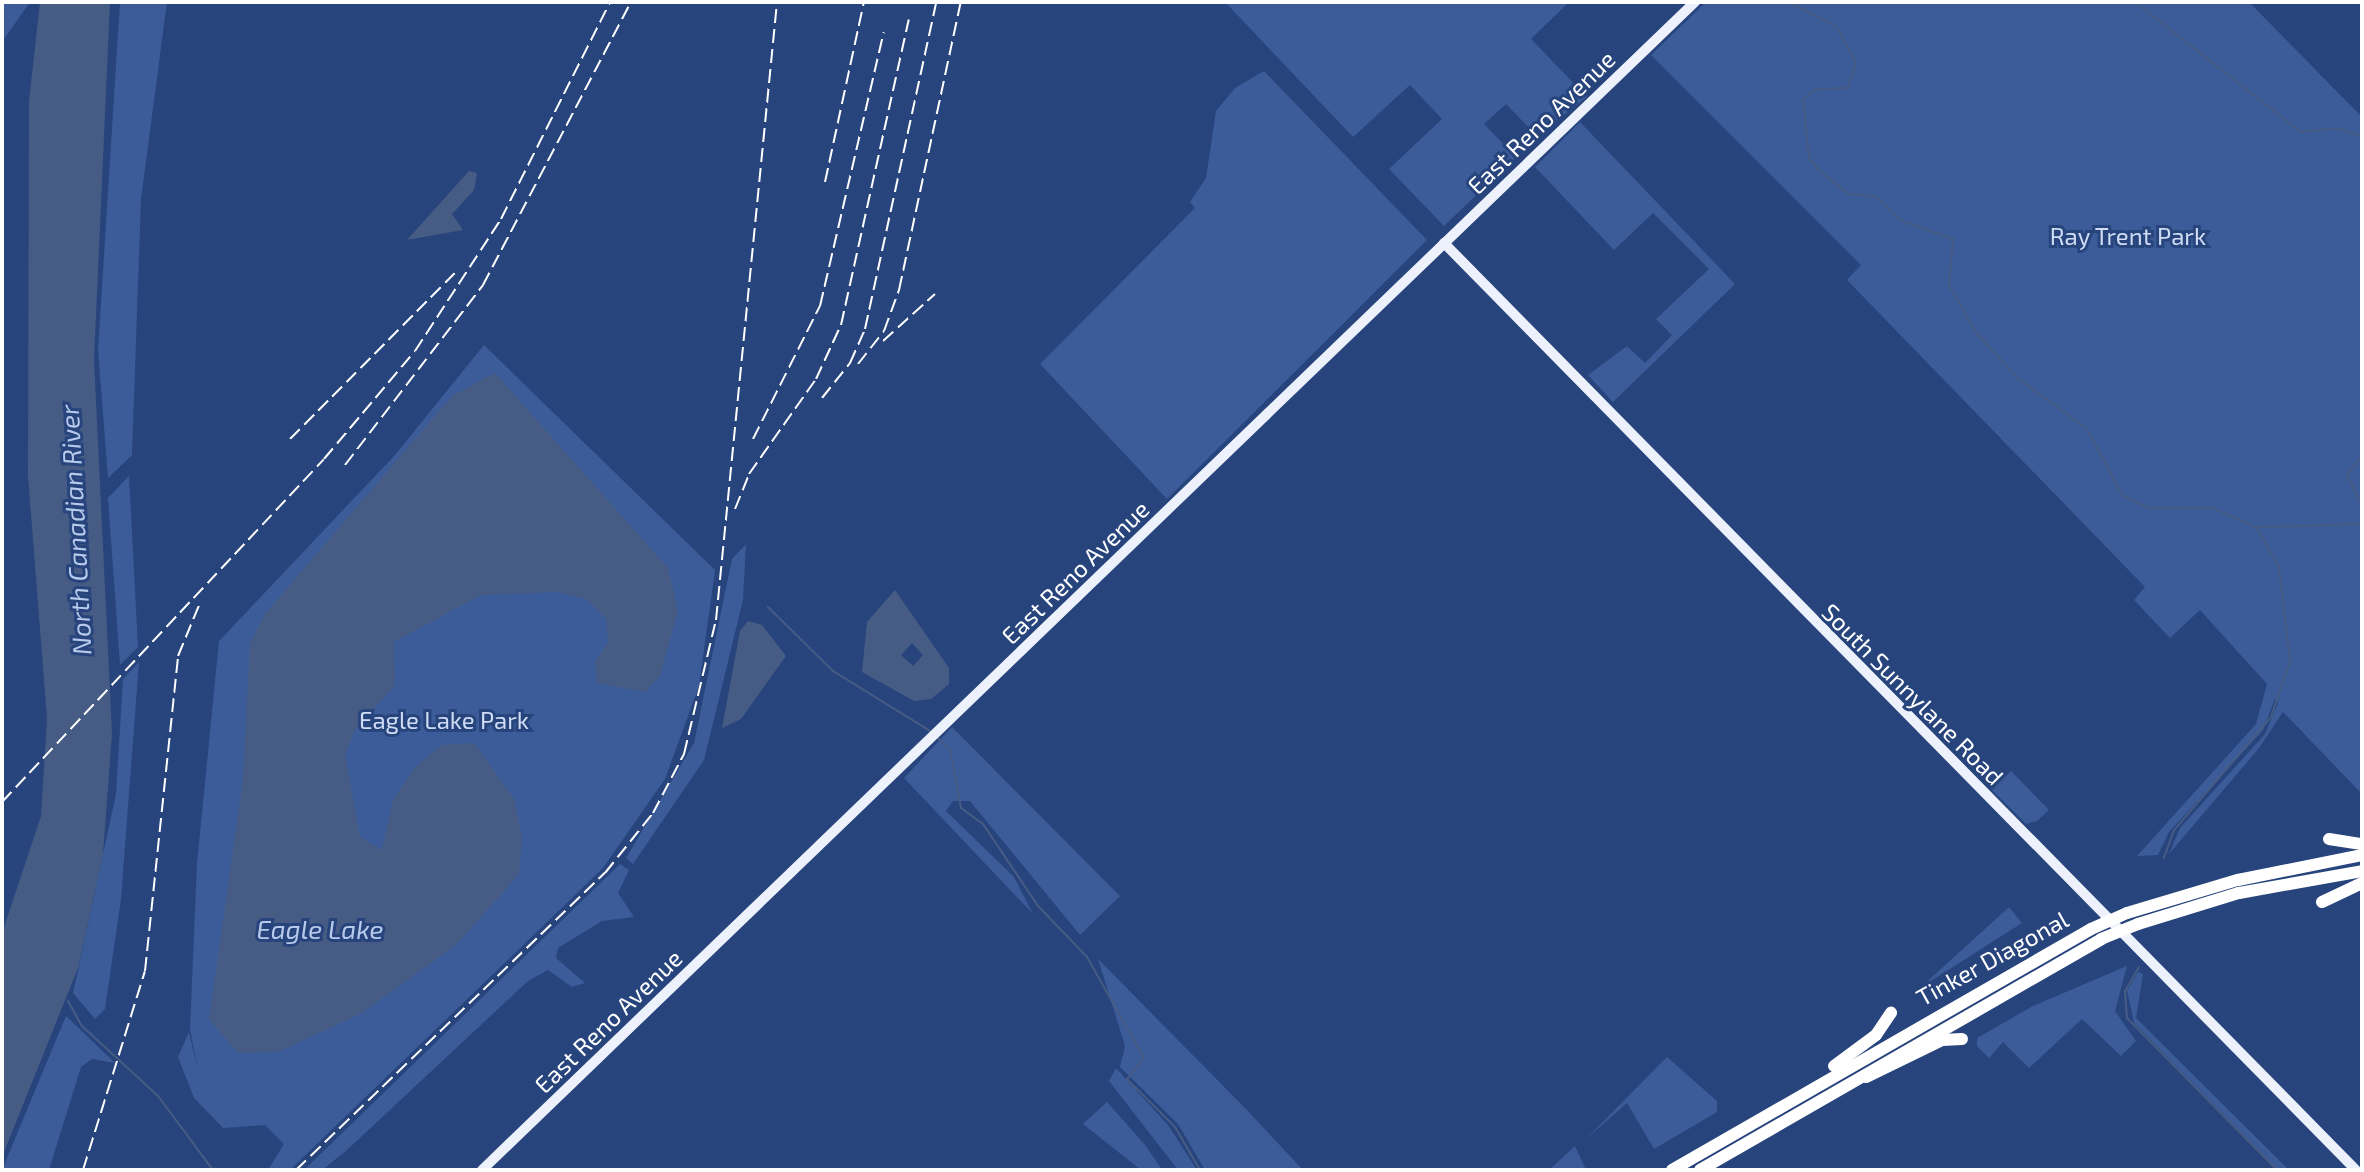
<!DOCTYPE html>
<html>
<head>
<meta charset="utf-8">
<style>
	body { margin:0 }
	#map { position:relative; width:2364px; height:1172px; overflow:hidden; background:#27447c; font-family:"Exo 2",sans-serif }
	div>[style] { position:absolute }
	.green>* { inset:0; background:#3b5c99 }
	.water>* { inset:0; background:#475c85 }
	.stream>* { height:2px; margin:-1px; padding:0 1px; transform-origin:1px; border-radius:1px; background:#475c85 }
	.major>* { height:10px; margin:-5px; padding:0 5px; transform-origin:5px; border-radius:5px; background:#ecf1fc }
	.highway>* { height:12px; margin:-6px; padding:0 6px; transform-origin:6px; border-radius:6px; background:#fff }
	.rail>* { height:2px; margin-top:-1px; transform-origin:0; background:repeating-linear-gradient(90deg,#fff 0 14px,transparent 0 20px) }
	.highway-bridge>* { height:12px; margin:-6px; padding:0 6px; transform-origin:6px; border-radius:6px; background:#fff }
	span { translate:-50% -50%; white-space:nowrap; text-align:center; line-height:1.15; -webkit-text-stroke:6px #27447c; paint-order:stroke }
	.street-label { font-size:24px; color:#fff }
	.park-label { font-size:24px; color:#cfdcf4 }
	.water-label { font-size:26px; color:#b7caec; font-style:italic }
	.frame { position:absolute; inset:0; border:4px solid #fff; pointer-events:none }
</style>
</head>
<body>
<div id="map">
	<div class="green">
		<i style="clip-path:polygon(2px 2px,30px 2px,2px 42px)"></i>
		<i style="clip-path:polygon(120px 2px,167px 2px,141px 199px,132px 455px,108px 478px,98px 350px)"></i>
		<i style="clip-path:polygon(1225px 2px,1569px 2px,1531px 39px,1587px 97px,1537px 136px,1506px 104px,1484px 124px,1516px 157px,1444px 226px,1389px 169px,1442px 119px,1410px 85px,1353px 137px)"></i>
		<i style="clip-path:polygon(1706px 2px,2249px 2px,2362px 117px,2362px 794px,2283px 712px,2259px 748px,2169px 854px,2180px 828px,2265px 734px,2278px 703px,2275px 699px,2263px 730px,2169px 832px,2158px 855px,2137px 856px,2256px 724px,2267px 684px,2200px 610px,2170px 638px,2134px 600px,2145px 587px,1847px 280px,1861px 265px,1651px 55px)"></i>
		<i style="clip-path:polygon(1264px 71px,1427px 240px,1167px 499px,1040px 364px,1195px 208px,1190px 202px,1206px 178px,1216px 111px,1235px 88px)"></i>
		<i style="clip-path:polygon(1580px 122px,1735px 284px,1613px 402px,1588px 375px,1627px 346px,1645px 363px,1672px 335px,1656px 319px,1709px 269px,1653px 213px,1614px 250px,1535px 167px)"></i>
		<i style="clip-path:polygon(484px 345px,715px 570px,699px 686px,665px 779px,603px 868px,290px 1170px,268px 1170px,284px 1144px,265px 1125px,223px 1128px,194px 1098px,178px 1057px,189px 1032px,198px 1071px,190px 1029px,197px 863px,219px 641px,395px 455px)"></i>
		<i style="clip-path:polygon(129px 476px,138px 647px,120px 665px,108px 498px)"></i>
		<i style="clip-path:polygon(746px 544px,743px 600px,704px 760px,633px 864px,626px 858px,694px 743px,732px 559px)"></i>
		<i style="clip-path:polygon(139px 662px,121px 899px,105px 1009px,95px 1019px,73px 993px,116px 794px,123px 679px)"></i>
		<i style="clip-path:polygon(952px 727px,1120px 896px,1080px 935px,970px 801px,953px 801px,946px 811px,1014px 877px,1033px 914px,904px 778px)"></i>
		<i style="clip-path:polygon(2011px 771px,2049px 810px,2037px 821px,2026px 824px,1992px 790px)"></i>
		<i style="clip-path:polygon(620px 864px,629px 870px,618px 893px,634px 917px,602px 921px,558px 948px,556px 958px,585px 983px,572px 987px,548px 970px,528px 981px,347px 1150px,322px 1170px,304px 1170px)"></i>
		<i style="clip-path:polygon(2009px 907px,2022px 923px,1920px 988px)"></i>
		<i style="clip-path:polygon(1098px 959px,1246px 1109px,1303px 1170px,1205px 1170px,1178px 1124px,1120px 1067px,1125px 1046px)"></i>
		<i style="clip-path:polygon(2127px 966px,2115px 1011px,2136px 1041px,2121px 1056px,2082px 1019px,2029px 1068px,2003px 1042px,1989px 1058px,1977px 1046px,1977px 1038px,2033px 1006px)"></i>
		<i style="clip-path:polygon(2138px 972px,2143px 974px,2136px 1018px,2289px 1170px,2278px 1170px,2134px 1023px,2127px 991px)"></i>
		<i style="clip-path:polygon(66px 1016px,115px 1063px,92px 1059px,81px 1067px,49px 1170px,2px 1170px)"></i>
		<i style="clip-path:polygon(1667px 1057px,1717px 1101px,1717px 1112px,1654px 1149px,1627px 1103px,1586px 1139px)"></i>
		<i style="clip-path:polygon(1116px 1068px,1168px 1125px,1197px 1170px,1178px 1170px,1109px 1081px)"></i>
		<i style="clip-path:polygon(1107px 1102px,1146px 1146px,1162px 1170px,1141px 1170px,1083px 1124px)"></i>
		<i style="clip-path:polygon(1575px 1146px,1586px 1170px,1549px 1170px,1574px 1147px)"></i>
	</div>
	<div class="water">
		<i style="clip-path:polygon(40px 2px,110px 2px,94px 360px,112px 733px,103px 855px,78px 968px,2px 1157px,2px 933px,41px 816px,47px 718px,28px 476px,29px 101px)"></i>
		<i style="clip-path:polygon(469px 171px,477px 173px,474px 190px,452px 214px,463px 230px,407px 240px)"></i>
		<i style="clip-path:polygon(495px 373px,668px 568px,678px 610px,660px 676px,645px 692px,597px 683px,595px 661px,608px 643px,606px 619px,586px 599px,558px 592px,481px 595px,394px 642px,395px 685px,355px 730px,345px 754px,360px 837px,382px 850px,393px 800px,415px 767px,442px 745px,474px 743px,514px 799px,522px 837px,519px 874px,456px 945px,360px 1014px,278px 1052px,238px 1053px,209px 1019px,243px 779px,250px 643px,265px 614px,452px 396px)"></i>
		<i style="clip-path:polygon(evenodd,895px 590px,949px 668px,949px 684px,931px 699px,914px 701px,862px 672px,867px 622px,895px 590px,912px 643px,923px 655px,913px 666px,901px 655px,912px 643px)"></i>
		<i style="clip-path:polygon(748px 621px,762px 625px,786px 656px,741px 719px,722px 728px,740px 631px)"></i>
	</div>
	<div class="stream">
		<i style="left:1788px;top:2px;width:54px;rotate:26.6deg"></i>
		<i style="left:1836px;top:26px;width:42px;rotate:61.6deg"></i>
		<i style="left:1856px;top:63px;width:26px;rotate:108deg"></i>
		<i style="left:1848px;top:88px;width:32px;rotate:178deg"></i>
		<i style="left:1816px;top:89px;width:16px;rotate:142deg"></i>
		<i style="left:1803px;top:99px;width:59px;rotate:84.2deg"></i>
		<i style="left:1809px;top:158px;width:17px;rotate:50deg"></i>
		<i style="left:1820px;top:171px;width:36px;rotate:39deg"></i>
		<i style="left:1848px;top:194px;width:27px;rotate:4deg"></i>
		<i style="left:1875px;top:196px;width:37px;rotate:43deg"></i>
		<i style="left:1902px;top:221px;width:54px;rotate:19.4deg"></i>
		<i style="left:1953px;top:239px;width:46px;rotate:95deg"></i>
		<i style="left:1949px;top:285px;width:56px;rotate:60.3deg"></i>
		<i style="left:1977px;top:334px;width:62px;rotate:47deg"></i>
		<i style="left:2019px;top:379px;width:84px;rotate:36.3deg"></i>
		<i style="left:2087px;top:429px;width:76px;rotate:61.8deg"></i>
		<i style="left:2123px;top:496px;width:29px;rotate:25deg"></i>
		<i style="left:2149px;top:508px;width:63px"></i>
		<i style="left:2212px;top:508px;width:28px;rotate:23deg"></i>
		<i style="left:2238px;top:519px;width:21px;rotate:25deg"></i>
		<i style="left:2257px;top:528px;width:45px;rotate:60.6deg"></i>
		<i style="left:2279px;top:567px;width:95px;rotate:83.3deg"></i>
		<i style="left:2290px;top:661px;width:59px;rotate:108.7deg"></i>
		<i style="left:2271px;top:717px;width:149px;rotate:130.6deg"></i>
		<i style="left:2174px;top:830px;width:30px;rotate:110deg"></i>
		<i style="left:2135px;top:2px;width:211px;rotate:38.1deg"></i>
		<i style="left:2301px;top:132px;width:36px;rotate:-6deg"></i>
		<i style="left:2337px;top:128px;width:26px;rotate:18deg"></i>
		<i style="left:2362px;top:456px;width:24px;rotate:128deg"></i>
		<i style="left:2347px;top:475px;width:34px;rotate:64deg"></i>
		<i style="left:2258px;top:527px;width:104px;rotate:-1.7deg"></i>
		<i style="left:768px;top:607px;width:91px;rotate:44.6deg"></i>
		<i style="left:833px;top:671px;width:114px;rotate:31.7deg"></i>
		<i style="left:938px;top:738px;width:16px;rotate:43deg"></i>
		<i style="left:950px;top:749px;width:60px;rotate:79.4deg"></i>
		<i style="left:961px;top:808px;width:27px;rotate:36deg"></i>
		<i style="left:983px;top:824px;width:99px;rotate:56.1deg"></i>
		<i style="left:1038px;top:906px;width:71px;rotate:46.1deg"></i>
		<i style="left:1087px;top:957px;width:116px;rotate:60.6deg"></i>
		<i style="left:1144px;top:1058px;width:27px;rotate:129deg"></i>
		<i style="left:1127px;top:1079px;width:68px;rotate:45deg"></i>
		<i style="left:1175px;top:1127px;width:50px;rotate:59.8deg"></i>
		<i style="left:2139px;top:967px;width:28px;rotate:120deg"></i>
		<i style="left:2125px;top:991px;width:27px;rotate:86deg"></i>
		<i style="left:2127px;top:1018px;width:214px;rotate:45.4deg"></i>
		<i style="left:68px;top:1001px;width:29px;rotate:61deg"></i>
		<i style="left:82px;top:1026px;width:103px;rotate:42.6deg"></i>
		<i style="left:158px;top:1096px;width:92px;rotate:53.4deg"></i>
	</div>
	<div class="major">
		<i style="left:1444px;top:243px;width:1300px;rotate:45.47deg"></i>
		<i style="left:482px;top:1170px;width:1684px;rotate:-43.92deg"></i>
	</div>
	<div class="highway">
		<i style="left:2329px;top:839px;width:33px;rotate:9deg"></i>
		<i style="left:2322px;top:902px;width:44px;rotate:-25.4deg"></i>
		<i style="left:2127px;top:913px;width:116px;rotate:-16.6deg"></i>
		<i style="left:2238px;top:880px;width:126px;rotate:-11.4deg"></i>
		<i style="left:2138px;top:924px;width:106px;rotate:-17.1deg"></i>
		<i style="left:2239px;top:893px;width:125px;rotate:-10.1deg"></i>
		<i style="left:1834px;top:1066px;width:52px;rotate:-36.4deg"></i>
		<i style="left:1876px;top:1035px;width:27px;rotate:-56deg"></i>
		<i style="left:1866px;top:1077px;width:85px;rotate:-26deg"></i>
		<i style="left:1942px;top:1040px;width:20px;rotate:-3deg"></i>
		<i style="left:1672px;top:1170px;width:483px;rotate:-29.9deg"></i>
		<i style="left:1700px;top:1170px;width:463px;rotate:-29.9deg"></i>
	</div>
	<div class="rail">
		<i style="left:825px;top:182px;width:184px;rotate:-77.8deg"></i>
		<i style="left:883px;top:341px;width:70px;rotate:-42.1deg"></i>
		<i style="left:858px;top:364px;width:42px;rotate:-51.8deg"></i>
		<i style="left:884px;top:331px;width:44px;rotate:-69.9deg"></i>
		<i style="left:899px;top:290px;width:295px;rotate:-77.9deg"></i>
		<i style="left:822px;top:398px;width:45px;rotate:-51.3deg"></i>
		<i style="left:850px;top:363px;width:37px;rotate:-66deg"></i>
		<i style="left:865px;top:329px;width:335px;rotate:-77.7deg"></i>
		<i style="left:290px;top:439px;width:235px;rotate:-45.2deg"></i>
		<i style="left:753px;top:439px;width:149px;rotate:-63.3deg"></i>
		<i style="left:820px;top:306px;width:281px;rotate:-76.9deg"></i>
		<i style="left:345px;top:465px;width:227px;rotate:-52.5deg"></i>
		<i style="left:483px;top:285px;width:319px;rotate:-62.4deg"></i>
		<i style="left:735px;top:509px;width:38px;rotate:-68deg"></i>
		<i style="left:749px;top:474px;width:116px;rotate:-54.8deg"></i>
		<i style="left:816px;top:379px;width:60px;rotate:-65.2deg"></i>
		<i style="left:841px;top:325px;width:313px;rotate:-77.5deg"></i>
		<i style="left:2px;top:802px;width:470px;rotate:-46.8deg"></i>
		<i style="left:324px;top:459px;width:141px;rotate:-49.9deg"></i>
		<i style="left:415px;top:351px;width:158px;rotate:-56.9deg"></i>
		<i style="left:501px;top:219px;width:243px;rotate:-63.3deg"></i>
		<i style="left:83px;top:1170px;width:208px;rotate:-72.7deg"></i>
		<i style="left:145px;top:971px;width:317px;rotate:-84deg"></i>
		<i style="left:178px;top:656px;width:57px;rotate:-67.5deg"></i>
		<i style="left:296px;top:1170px;width:429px;rotate:-43.9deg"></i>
		<i style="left:605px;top:873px;width:77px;rotate:-51.3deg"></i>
		<i style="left:653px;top:813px;width:67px;rotate:-62.3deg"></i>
		<i style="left:684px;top:754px;width:138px;rotate:-76.6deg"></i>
		<i style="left:716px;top:620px;width:621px;rotate:-84.36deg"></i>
	</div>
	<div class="highway-bridge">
		<i style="left:2091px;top:929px;width:39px;rotate:-24deg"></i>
		<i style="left:2101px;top:939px;width:40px;rotate:-22deg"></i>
	</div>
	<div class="street-label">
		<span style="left:1541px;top:122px;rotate:-44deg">East Reno Avenue</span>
		<span style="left:1075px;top:572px;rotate:-44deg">East Reno Avenue</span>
		<span style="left:1913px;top:694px;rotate:45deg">South Sunnylane Road</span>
		<span style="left:1992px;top:958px;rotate:-29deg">Tinker Diagonal</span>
		<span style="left:608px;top:1021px;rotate:-44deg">East Reno Avenue</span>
	</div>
	<div class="park-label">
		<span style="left:2128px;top:236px">Ray Trent Park</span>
		<span style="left:444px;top:720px">Eagle Lake Park</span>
	</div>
	<div class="water-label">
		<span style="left:75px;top:530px;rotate:-93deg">North Canadian River</span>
		<span style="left:320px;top:929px">Eagle Lake</span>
	</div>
	<div class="frame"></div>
</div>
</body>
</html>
